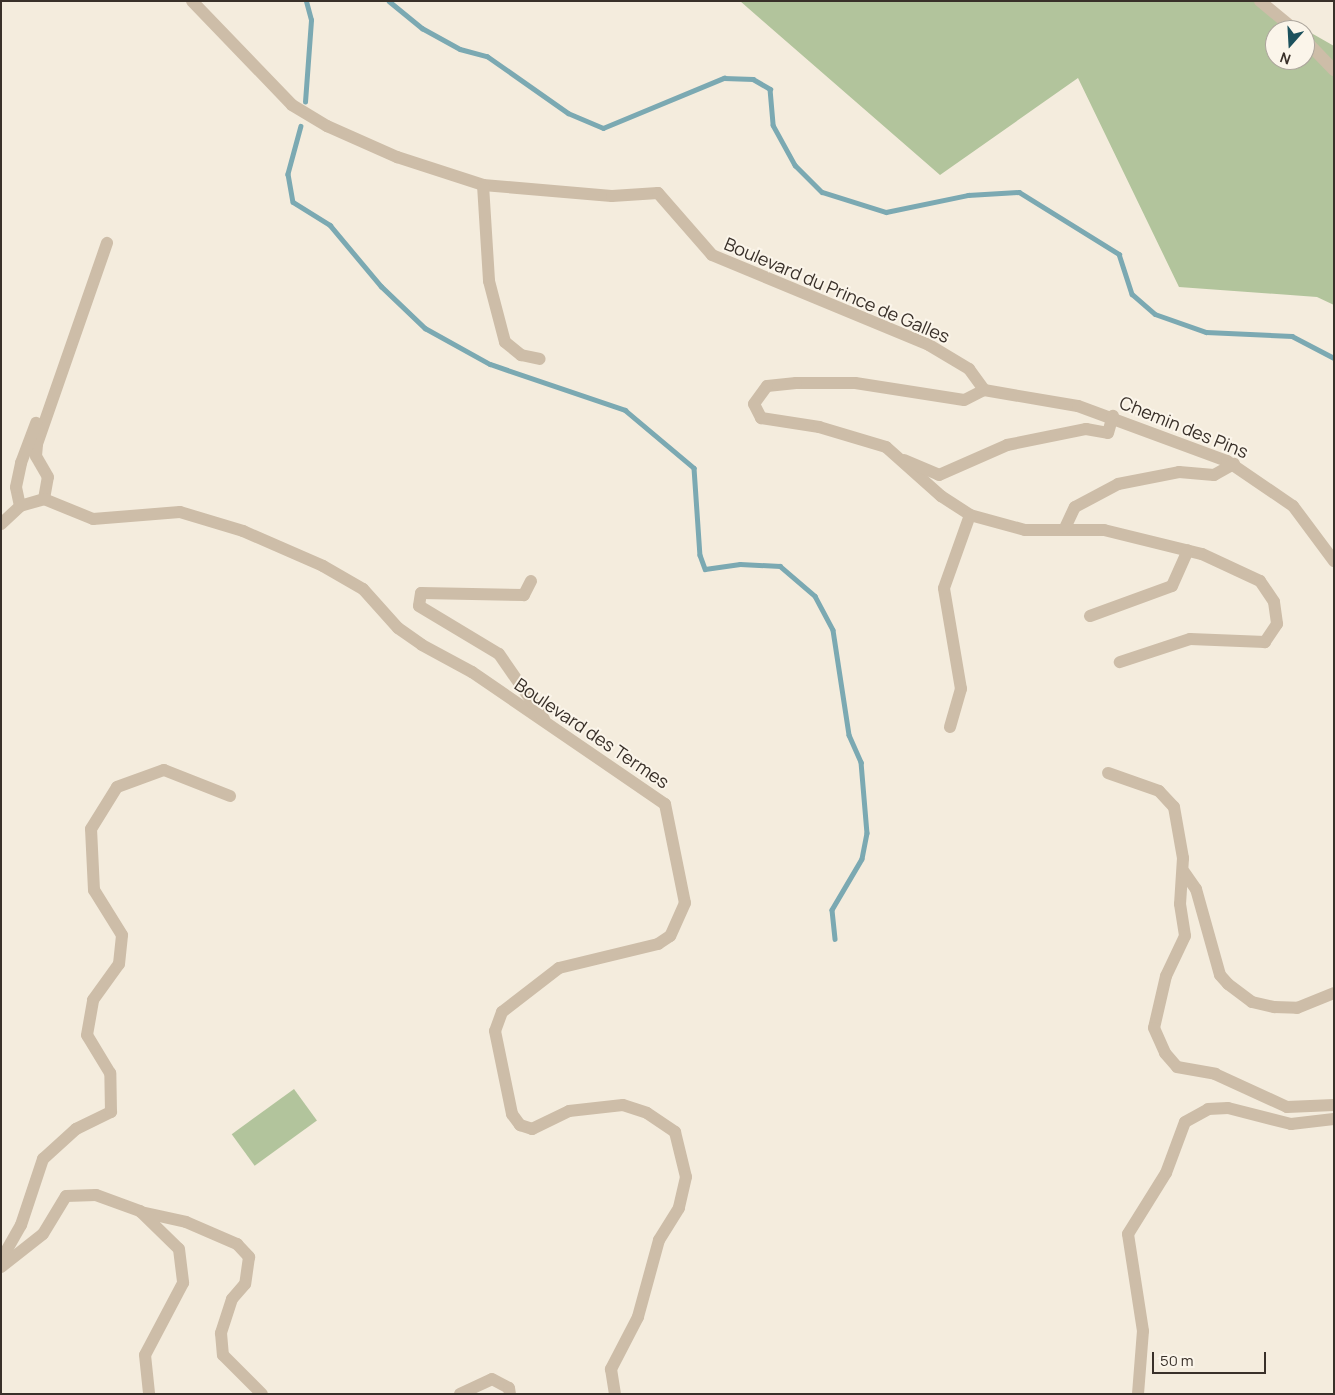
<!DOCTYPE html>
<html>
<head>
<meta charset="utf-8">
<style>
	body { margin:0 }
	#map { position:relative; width:1335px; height:1395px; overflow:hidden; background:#f4ecdd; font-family:Manrope,sans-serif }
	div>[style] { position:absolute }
	.green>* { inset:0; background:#b2c49c; transform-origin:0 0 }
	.stream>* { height:4.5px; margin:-2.25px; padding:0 2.25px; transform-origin:2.25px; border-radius:2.25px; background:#7ba9b2 }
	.minor>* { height:12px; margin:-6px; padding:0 6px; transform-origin:6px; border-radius:6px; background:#cdbda8 }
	span { translate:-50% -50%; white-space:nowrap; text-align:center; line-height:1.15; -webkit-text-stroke:4px #fbf5ea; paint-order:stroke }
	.street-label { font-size:18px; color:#393029 }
	.frame { position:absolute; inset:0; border:2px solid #393029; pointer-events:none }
	.north { position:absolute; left:1265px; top:20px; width:50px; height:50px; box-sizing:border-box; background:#fbf5ea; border:1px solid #ada69d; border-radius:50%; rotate:199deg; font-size:14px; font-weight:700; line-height:20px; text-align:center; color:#393029 }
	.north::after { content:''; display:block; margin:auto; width:18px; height:22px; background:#1c515d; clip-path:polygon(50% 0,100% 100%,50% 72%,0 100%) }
	.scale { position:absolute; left:1152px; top:1352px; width:114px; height:22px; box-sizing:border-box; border:2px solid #393029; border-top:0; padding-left:6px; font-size:15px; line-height:18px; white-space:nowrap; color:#393029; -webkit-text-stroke:4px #fbf5ea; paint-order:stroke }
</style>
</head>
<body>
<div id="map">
	<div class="green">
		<i style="clip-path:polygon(evenodd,740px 1px,1255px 1px,1334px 46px,1334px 305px,1317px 297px,1179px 287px,1078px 78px,940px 175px,740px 1px,1275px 30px,1305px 30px,1305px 60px,1275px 60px,1275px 30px)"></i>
		<i style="left:294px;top:1089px;width:39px;height:77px;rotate:54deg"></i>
	</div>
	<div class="stream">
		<i style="left:389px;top:1px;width:43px;rotate:39.3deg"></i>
		<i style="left:422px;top:28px;width:43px;rotate:28.9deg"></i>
		<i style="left:460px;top:49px;width:28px;rotate:15deg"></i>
		<i style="left:487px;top:56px;width:99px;rotate:35.1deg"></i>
		<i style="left:568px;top:113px;width:38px;rotate:23deg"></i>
		<i style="left:603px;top:128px;width:131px;rotate:-22.5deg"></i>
		<i style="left:724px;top:78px;width:29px;rotate:2deg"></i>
		<i style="left:753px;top:79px;width:20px;rotate:30deg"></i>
		<i style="left:770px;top:89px;width:36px;rotate:85deg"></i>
		<i style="left:773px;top:125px;width:46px;rotate:61.2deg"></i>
		<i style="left:795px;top:165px;width:38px;rotate:45deg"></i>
		<i style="left:822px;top:192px;width:67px;rotate:17.4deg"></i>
		<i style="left:886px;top:212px;width:84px;rotate:-11.7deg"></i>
		<i style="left:968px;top:195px;width:51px;rotate:-3.4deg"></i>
		<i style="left:1019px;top:192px;width:118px;rotate:31.8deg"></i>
		<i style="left:1119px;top:254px;width:42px;rotate:72deg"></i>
		<i style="left:1132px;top:294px;width:30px;rotate:41deg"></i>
		<i style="left:1155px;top:314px;width:54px;rotate:19.4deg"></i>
		<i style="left:1206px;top:332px;width:86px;rotate:2.7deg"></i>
		<i style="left:1292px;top:336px;width:47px;rotate:27.6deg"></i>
		<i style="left:305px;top:102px;width:82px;rotate:-85.8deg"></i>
		<i style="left:311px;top:20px;width:20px;rotate:-105deg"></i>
		<i style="left:301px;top:126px;width:50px;rotate:105.2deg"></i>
		<i style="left:288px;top:174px;width:28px;rotate:80deg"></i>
		<i style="left:293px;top:202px;width:44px;rotate:31.9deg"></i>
		<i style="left:330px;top:225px;width:80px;rotate:50.1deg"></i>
		<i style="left:381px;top:286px;width:61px;rotate:43.7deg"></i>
		<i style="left:425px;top:328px;width:74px;rotate:29deg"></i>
		<i style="left:490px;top:364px;width:143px;rotate:18.8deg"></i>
		<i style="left:625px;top:410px;width:90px;rotate:40deg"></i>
		<i style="left:694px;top:468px;width:87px;rotate:86.1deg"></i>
		<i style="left:700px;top:555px;width:15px;rotate:70deg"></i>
		<i style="left:705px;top:569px;width:35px;rotate:-8deg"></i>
		<i style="left:740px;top:564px;width:40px;rotate:2.9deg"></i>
		<i style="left:780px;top:566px;width:46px;rotate:40.6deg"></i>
		<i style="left:815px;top:596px;width:38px;rotate:62deg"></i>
		<i style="left:833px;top:630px;width:106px;rotate:81.3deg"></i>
		<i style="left:849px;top:735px;width:30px;rotate:66deg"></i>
		<i style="left:861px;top:762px;width:71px;rotate:85.2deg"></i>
		<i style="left:867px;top:833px;width:26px;rotate:101deg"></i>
		<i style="left:862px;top:859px;width:59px;rotate:120.5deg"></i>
		<i style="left:832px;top:910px;width:29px;rotate:84deg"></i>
	</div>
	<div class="minor">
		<i style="left:192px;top:1px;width:144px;rotate:46.1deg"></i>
		<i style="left:292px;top:105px;width:41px;rotate:31deg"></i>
		<i style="left:327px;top:126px;width:77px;rotate:23.9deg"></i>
		<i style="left:397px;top:157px;width:90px;rotate:18deg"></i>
		<i style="left:483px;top:185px;width:129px;rotate:4.9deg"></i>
		<i style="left:612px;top:196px;width:46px;rotate:-3.7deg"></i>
		<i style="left:658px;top:193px;width:82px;rotate:48.9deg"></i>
		<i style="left:712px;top:255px;width:235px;rotate:22.5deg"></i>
		<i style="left:929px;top:345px;width:47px;rotate:31deg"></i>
		<i style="left:969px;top:369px;width:26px;rotate:54deg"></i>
		<i style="left:1260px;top:1px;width:45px;rotate:39.6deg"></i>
		<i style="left:1305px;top:40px;width:42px;rotate:46deg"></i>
		<i style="left:483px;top:185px;width:96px;rotate:86.4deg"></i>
		<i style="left:489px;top:281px;width:63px;rotate:75.3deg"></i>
		<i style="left:505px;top:342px;width:21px;rotate:39deg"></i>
		<i style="left:521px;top:355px;width:19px;rotate:12deg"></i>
		<i style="left:984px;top:390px;width:22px;rotate:153deg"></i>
		<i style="left:964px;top:400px;width:110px;rotate:-171.1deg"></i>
		<i style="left:855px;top:383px;width:59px;rotate:180deg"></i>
		<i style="left:796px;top:383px;width:29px;rotate:174deg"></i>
		<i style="left:767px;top:386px;width:22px;rotate:126deg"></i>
		<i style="left:754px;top:404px;width:16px;rotate:63deg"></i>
		<i style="left:761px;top:418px;width:59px;rotate:8.8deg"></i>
		<i style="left:819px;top:427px;width:70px;rotate:16.6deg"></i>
		<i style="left:886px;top:447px;width:74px;rotate:41.7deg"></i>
		<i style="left:941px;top:496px;width:35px;rotate:33deg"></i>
		<i style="left:970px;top:515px;width:57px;rotate:15.3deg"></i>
		<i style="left:1025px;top:530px;width:79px"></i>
		<i style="left:1104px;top:530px;width:101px;rotate:13.8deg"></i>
		<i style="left:1202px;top:554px;width:64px;rotate:25deg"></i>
		<i style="left:1260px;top:581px;width:25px;rotate:56deg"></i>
		<i style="left:1274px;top:602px;width:22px;rotate:82deg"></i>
		<i style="left:1277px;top:624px;width:22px;rotate:124deg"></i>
		<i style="left:1265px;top:642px;width:75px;rotate:-177.7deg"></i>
		<i style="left:1190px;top:639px;width:74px;rotate:161.8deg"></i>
		<i style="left:984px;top:390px;width:95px;rotate:9.7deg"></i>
		<i style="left:1078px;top:406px;width:159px;rotate:20.3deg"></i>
		<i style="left:1227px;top:461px;width:80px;rotate:34.3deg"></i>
		<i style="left:1293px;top:506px;width:69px;rotate:53.3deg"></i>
		<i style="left:904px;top:460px;width:38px;rotate:23deg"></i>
		<i style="left:939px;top:475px;width:74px;rotate:-23.8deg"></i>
		<i style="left:1007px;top:445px;width:81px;rotate:-11.4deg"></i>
		<i style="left:1086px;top:429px;width:22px;rotate:10deg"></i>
		<i style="left:1108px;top:433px;width:18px;rotate:-74deg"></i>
		<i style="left:44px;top:499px;width:22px;rotate:-80deg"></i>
		<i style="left:48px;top:477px;width:24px;rotate:-120deg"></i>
		<i style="left:36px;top:456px;width:12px;rotate:-85deg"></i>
		<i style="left:37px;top:444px;width:213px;rotate:-70.8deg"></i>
		<i style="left:20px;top:506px;width:19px;rotate:-102deg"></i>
		<i style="left:16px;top:487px;width:25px;rotate:-78deg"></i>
		<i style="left:21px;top:463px;width:43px;rotate:-69.4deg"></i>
		<i style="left:1px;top:524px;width:26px;rotate:-43deg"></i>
		<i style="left:20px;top:506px;width:25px;rotate:-16deg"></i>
		<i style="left:44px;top:499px;width:53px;rotate:22.2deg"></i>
		<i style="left:93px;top:519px;width:87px;rotate:-4.6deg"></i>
		<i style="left:180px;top:512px;width:66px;rotate:16.8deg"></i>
		<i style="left:243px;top:531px;width:87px;rotate:23.6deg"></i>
		<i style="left:323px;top:566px;width:46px;rotate:29.9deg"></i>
		<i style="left:363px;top:589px;width:52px;rotate:48.1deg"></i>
		<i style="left:398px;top:628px;width:29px;rotate:35deg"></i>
		<i style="left:422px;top:645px;width:57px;rotate:28.4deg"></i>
		<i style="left:472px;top:672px;width:234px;rotate:34.4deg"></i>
		<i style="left:665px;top:804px;width:101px;rotate:78.6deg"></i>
		<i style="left:685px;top:903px;width:36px;rotate:114deg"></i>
		<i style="left:670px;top:936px;width:14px;rotate:146deg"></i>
		<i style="left:658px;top:944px;width:102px;rotate:166.4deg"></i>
		<i style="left:559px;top:968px;width:72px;rotate:142.3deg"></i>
		<i style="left:502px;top:1012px;width:20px;rotate:110deg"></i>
		<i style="left:495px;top:1031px;width:85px;rotate:78.4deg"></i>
		<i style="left:512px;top:1114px;width:14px;rotate:54deg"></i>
		<i style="left:520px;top:1125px;width:13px;rotate:18deg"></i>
		<i style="left:532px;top:1129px;width:41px;rotate:-25.9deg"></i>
		<i style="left:569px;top:1111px;width:54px;rotate:-6.3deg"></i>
		<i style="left:623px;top:1105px;width:25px;rotate:18deg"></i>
		<i style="left:647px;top:1113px;width:34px;rotate:34deg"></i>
		<i style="left:675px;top:1132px;width:46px;rotate:76.3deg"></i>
		<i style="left:686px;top:1177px;width:32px;rotate:103deg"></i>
		<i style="left:679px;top:1208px;width:38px;rotate:122deg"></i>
		<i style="left:659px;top:1240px;width:80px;rotate:105.3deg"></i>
		<i style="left:638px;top:1317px;width:59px;rotate:117.4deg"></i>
		<i style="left:611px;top:1369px;width:25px;rotate:81deg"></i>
		<i style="left:1065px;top:528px;width:23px;rotate:-65deg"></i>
		<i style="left:1075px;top:507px;width:49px;rotate:-28.1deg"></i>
		<i style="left:1118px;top:484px;width:62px;rotate:-11.1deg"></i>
		<i style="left:1179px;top:472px;width:35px;rotate:5deg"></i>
		<i style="left:1214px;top:475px;width:23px;rotate:-29deg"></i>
		<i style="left:531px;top:581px;width:16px;rotate:117deg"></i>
		<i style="left:524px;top:595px;width:103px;rotate:-178.9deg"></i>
		<i style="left:421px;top:593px;width:13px;rotate:99deg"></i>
		<i style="left:419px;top:606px;width:93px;rotate:31deg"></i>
		<i style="left:499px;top:654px;width:79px;rotate:55.3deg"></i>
		<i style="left:1090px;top:616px;width:87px;rotate:-20.1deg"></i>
		<i style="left:1172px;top:586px;width:39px;rotate:-66deg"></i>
		<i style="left:950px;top:727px;width:40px;rotate:-74deg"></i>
		<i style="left:961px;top:689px;width:102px;rotate:-99.6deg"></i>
		<i style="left:944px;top:588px;width:77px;rotate:-70.4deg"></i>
		<i style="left:1108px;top:773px;width:54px;rotate:19.4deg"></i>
		<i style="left:1159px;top:791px;width:22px;rotate:47deg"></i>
		<i style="left:1174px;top:807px;width:52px;rotate:80deg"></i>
		<i style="left:1183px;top:858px;width:46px;rotate:93.7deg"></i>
		<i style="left:1180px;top:904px;width:32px;rotate:81deg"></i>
		<i style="left:1185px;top:936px;width:44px;rotate:115.4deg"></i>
		<i style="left:1166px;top:976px;width:53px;rotate:103deg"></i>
		<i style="left:1154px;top:1028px;width:27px;rotate:66deg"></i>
		<i style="left:1165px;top:1053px;width:18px;rotate:49deg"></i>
		<i style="left:1177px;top:1067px;width:39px;rotate:10deg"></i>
		<i style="left:1215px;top:1074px;width:79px;rotate:24.6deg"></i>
		<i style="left:1287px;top:1107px;width:47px;rotate:-2.4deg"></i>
		<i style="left:1184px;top:872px;width:21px;rotate:55deg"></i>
		<i style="left:1196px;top:889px;width:89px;rotate:74.4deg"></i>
		<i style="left:1220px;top:975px;width:12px;rotate:48deg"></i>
		<i style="left:1228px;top:984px;width:30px;rotate:37deg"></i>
		<i style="left:1252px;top:1002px;width:23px;rotate:13deg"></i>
		<i style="left:1274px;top:1007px;width:23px;rotate:2deg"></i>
		<i style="left:1297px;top:1008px;width:40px;rotate:-22deg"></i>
		<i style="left:141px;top:1212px;width:46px;rotate:12.5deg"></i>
		<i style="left:186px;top:1222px;width:56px;rotate:23.3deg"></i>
		<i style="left:237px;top:1244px;width:18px;rotate:47deg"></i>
		<i style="left:249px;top:1257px;width:27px;rotate:98deg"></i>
		<i style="left:245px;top:1284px;width:20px;rotate:131deg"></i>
		<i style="left:232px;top:1299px;width:36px;rotate:108deg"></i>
		<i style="left:221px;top:1333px;width:22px;rotate:85deg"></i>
		<i style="left:223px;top:1355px;width:55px;rotate:45deg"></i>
		<i style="left:1px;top:1260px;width:40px;rotate:-60.3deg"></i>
		<i style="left:21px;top:1225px;width:70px;rotate:-71.6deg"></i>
		<i style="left:43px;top:1159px;width:45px;rotate:-42.3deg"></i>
		<i style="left:76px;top:1129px;width:39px;rotate:-26deg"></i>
		<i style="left:111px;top:1112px;width:39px;rotate:-91deg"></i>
		<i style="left:110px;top:1073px;width:44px;rotate:-121.2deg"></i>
		<i style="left:87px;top:1035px;width:36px;rotate:-80deg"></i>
		<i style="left:93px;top:1000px;width:44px;rotate:-54.2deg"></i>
		<i style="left:119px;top:964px;width:29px;rotate:-84deg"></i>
		<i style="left:122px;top:935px;width:53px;rotate:-121.9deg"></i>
		<i style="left:94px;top:890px;width:61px;rotate:-92.8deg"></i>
		<i style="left:91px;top:829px;width:49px;rotate:-58.2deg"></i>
		<i style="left:117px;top:787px;width:50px;rotate:-19.9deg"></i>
		<i style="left:164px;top:770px;width:71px;rotate:21.5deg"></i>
		<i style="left:1px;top:1267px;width:53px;rotate:-38.2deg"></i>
		<i style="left:43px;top:1234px;width:44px;rotate:-58.8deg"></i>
		<i style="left:66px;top:1196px;width:30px;rotate:-2deg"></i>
		<i style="left:96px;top:1195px;width:47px;rotate:20deg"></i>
		<i style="left:140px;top:1211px;width:54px;rotate:44.3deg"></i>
		<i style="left:179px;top:1249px;width:34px;rotate:83deg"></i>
		<i style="left:183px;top:1283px;width:81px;rotate:117.8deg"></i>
		<i style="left:145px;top:1355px;width:39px;rotate:84deg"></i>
		<i style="left:460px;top:1394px;width:35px;rotate:-25deg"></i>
		<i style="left:492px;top:1379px;width:19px;rotate:28deg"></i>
		<i style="left:509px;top:1388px;width:6px;rotate:81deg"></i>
		<i style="left:1138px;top:1394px;width:63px;rotate:-85.5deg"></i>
		<i style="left:1143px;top:1331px;width:98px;rotate:-98.8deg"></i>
		<i style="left:1128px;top:1234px;width:72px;rotate:-58.1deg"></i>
		<i style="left:1166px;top:1173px;width:54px;rotate:-69.6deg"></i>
		<i style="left:1185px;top:1122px;width:26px;rotate:-29deg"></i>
		<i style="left:1208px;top:1109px;width:20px;rotate:-3deg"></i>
		<i style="left:1228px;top:1108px;width:65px;rotate:14.3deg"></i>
		<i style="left:1291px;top:1124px;width:43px;rotate:-6.6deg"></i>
	</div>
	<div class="street-label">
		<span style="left:837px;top:290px;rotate:23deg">Boulevard du Prince de Galles</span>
		<span style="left:1184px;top:427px;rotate:22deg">Chemin des Pins</span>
		<span style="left:592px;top:733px;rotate:34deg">Boulevard des Termes</span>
	</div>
	<div class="frame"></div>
	<div class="north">N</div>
	<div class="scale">50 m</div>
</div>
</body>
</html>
